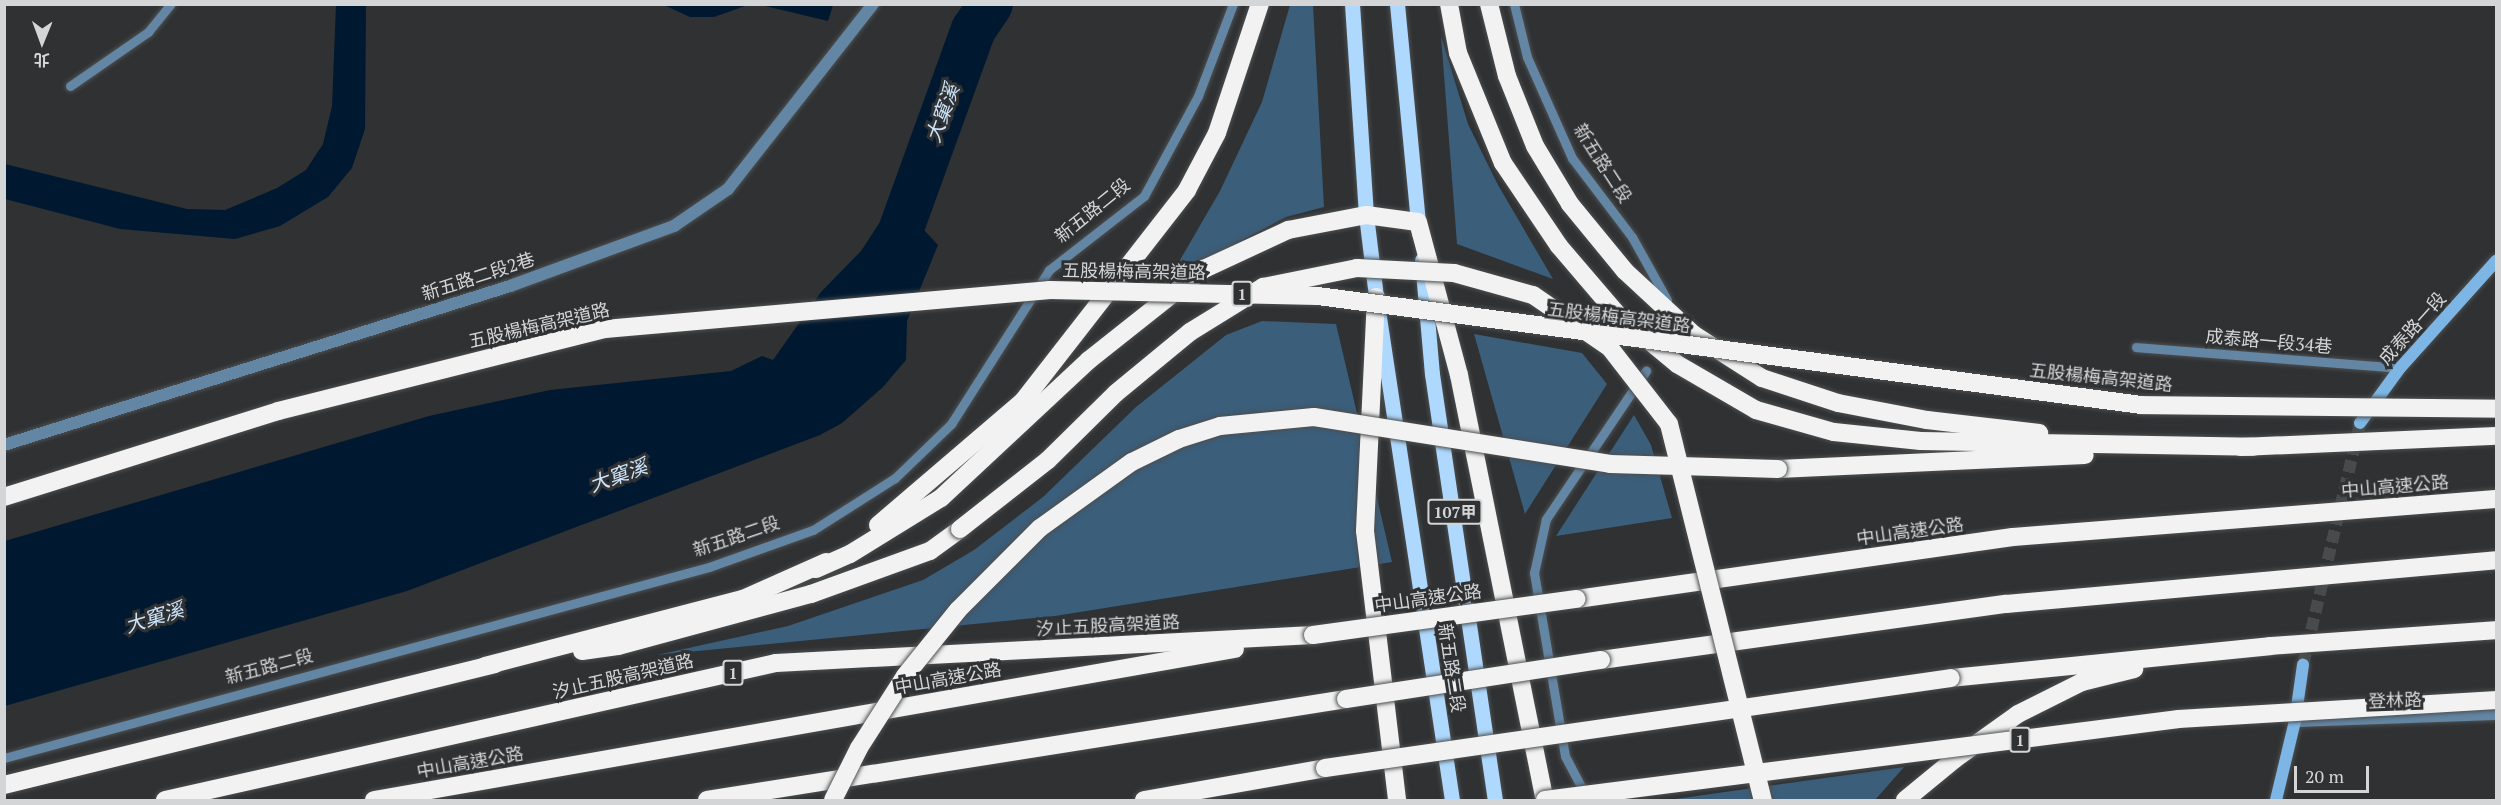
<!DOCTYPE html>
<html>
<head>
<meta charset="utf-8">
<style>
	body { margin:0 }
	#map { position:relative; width:2501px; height:805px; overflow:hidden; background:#2f3133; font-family:"PT Serif","Noto Sans TC",serif }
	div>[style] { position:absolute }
	.green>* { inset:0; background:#3b5e7b }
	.water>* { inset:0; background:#001930 }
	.river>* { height:45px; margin:-22.5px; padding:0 22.5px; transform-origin:22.5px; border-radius:22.5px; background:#001930 }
	.secondary-tunnel>* { height:12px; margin-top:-6px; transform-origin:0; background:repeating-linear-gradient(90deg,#484a4b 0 12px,transparent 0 18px) }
	.roads { filter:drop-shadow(0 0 2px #4d4f50) drop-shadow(0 0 2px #4d4f50) }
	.lane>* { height:9px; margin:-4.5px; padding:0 4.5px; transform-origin:4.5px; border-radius:4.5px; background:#6386a4 }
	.street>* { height:12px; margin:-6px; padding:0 6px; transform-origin:6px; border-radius:6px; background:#6386a4 }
	.secondary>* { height:12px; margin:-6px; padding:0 6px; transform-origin:6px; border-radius:6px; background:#7db6e5 }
	.primary>* { height:15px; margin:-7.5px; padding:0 7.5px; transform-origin:7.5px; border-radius:7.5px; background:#aed8fd }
	.highway>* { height:18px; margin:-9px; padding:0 9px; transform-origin:9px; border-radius:9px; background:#f2f2f2 }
	.bridges { filter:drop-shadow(0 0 2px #4d4f50) drop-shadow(0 0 2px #4d4f50) }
	.highway-bridge>* { height:18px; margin:-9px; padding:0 9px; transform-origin:9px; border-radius:9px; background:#f2f2f2 }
	span { translate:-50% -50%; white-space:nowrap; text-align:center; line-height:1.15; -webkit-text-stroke:6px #2f3133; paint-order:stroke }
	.shield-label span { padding:2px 4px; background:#2f3133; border:2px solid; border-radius:4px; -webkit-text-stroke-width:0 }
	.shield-label { font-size:16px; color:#d4d5d6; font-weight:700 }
	.street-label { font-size:18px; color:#d4d5d6 }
	.water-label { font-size:20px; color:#cce5fc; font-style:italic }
	.frame { position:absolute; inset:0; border:6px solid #d4d5d6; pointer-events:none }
	.north { position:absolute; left:12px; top:12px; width:60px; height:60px; -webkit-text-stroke:4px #2f3133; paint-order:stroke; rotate:181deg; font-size:16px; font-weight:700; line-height:24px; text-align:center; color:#d4d5d6 }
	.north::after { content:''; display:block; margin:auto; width:21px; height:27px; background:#d4d5d6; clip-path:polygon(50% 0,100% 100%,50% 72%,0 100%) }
	.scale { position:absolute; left:2294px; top:766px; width:75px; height:27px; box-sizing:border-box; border:3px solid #d4d5d6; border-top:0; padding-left:8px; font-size:18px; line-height:21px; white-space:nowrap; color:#d4d5d6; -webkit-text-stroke:4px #2f3133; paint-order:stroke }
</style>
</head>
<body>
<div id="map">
	<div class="green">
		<i style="clip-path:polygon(1290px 5px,1313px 5px,1324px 207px,1286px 217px,1169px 279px,1220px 191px,1262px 102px)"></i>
		<i style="clip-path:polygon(1441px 36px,1468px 124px,1498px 185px,1553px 279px,1457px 244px)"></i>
		<i style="clip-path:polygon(1262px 321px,1336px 324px,1392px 562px,1055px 616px,657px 655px,788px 626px,923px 580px,974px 550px,1043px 497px,1136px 407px,1226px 335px)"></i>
		<i style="clip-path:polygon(1474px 334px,1582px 353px,1607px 384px,1525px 514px)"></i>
		<i style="clip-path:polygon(1634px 415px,1651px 445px,1672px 518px,1556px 536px)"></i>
		<i style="clip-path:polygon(1904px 767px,1875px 800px,1668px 800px)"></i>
	</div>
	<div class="water">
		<i style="clip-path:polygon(336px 5px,366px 5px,365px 129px,352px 168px,328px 197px,280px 226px,235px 239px,120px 229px,5px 199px,5px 164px,187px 209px,225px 210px,277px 188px,306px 170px,323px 144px,332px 106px)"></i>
		<i style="clip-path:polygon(664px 5px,664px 4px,748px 5px,714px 17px,690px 17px)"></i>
		<i style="clip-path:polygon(761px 5px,833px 5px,828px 21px)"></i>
		<i style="clip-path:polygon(907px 212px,938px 245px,907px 321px,906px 360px,883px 387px,842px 423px,820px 435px,407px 591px,5px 706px,5px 541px,429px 416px,550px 390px,731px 371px,762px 356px,773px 360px,821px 292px,861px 251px,882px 219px)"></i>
	</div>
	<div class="river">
		<i style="left:886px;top:269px;width:255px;rotate:-70.1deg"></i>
		<i style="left:973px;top:29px;width:30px;rotate:-56deg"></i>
	</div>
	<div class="secondary-tunnel">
		<i style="left:2303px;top:665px;width:249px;rotate:-76.7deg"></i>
	</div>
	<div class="roads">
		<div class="lane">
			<i style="left:1514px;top:4px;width:55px;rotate:76.2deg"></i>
			<i style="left:1527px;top:57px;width:111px;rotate:66deg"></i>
			<i style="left:1572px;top:158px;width:99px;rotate:52.8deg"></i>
			<i style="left:1632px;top:237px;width:72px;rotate:60.9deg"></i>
			<i style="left:70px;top:86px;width:95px;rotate:-34.7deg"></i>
			<i style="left:148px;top:32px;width:36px;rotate:-51deg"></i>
			<i style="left:2136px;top:347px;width:265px;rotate:4.5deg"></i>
			<i style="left:4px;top:758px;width:730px;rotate:-15.16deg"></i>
			<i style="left:709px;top:567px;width:110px;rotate:-19.6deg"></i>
			<i style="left:813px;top:530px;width:97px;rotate:-32.4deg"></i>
			<i style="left:895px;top:478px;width:78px;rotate:-44deg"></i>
			<i style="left:951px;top:424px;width:183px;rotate:-57.5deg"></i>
			<i style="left:1049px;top:270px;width:120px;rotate:-37.9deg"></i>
			<i style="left:1144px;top:196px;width:114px;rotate:-61.6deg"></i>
			<i style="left:1198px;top:96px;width:98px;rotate:-69.2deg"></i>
			<i style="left:1586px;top:796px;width:45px;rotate:-117.7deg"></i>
			<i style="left:1565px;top:756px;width:186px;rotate:-99.6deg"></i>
			<i style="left:1534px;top:573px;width:55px;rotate:-77.5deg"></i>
			<i style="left:1546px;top:519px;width:179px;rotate:-56deg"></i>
		</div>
		<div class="street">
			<i style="left:4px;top:445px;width:530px;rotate:-17.44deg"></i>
			<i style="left:510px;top:286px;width:175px;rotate:-20.1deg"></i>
			<i style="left:674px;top:226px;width:65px;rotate:-34.4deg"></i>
			<i style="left:728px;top:189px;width:235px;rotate:-51.9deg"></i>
			<i style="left:2295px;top:721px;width:201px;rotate:-2deg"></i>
		</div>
		<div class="secondary">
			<i style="left:2360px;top:423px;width:68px;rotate:-54deg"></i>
			<i style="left:2400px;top:368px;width:144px;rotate:-48.1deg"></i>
			<i style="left:2276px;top:800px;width:81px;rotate:-76.5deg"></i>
			<i style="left:2295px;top:721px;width:57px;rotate:-81.9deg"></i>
		</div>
		<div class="primary">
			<i style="left:1352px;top:4px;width:211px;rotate:86.2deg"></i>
			<i style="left:1366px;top:215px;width:83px;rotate:83deg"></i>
			<i style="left:1376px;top:297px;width:509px;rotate:81.41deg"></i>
			<i style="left:1397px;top:4px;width:230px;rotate:84.5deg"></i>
			<i style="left:1422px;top:260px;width:114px;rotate:85deg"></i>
			<i style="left:1432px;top:374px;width:431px;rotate:81.6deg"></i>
		</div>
		<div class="highway">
			<i style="left:1449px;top:4px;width:50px;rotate:79.6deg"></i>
			<i style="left:1458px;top:53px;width:119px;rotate:67.8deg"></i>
			<i style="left:1503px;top:163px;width:100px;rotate:56deg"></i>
			<i style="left:1559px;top:246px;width:91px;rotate:49.5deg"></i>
			<i style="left:1618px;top:315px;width:77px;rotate:39.7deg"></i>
			<i style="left:1677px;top:364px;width:91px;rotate:30.2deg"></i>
			<i style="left:1756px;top:410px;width:81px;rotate:15.8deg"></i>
			<i style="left:1834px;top:432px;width:87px;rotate:5.9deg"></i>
			<i style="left:1921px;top:441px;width:332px;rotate:1deg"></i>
			<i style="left:1489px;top:4px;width:74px;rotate:76deg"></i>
			<i style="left:1507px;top:76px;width:75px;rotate:68.2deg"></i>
			<i style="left:1535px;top:146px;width:68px;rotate:58.9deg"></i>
			<i style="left:1570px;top:204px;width:87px;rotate:50.6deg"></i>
			<i style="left:1625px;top:271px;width:93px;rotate:42.8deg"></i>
			<i style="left:1693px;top:334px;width:82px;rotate:32.5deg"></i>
			<i style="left:1762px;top:378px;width:80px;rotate:18.2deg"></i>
			<i style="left:1838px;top:403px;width:91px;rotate:10.8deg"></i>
			<i style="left:1927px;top:420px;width:113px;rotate:6.6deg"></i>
			<i style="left:1376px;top:297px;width:234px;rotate:92.7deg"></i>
			<i style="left:1365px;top:531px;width:271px;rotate:83.2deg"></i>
			<i style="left:2241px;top:447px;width:255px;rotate:-2.5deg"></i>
			<i style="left:1778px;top:469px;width:307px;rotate:-2.6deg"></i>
			<i style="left:878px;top:525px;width:191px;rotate:-40.5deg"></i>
			<i style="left:1023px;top:401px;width:267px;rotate:-52.1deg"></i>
			<i style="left:1187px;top:190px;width:64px;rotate:-62.2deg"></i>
			<i style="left:1217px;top:133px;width:136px;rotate:-71.6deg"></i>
			<i style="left:816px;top:569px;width:37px;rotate:-24deg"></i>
			<i style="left:850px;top:554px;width:107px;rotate:-31.6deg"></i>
			<i style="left:941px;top:498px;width:202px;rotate:-43deg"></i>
			<i style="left:1089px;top:360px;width:147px;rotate:-38.4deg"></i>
			<i style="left:1204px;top:269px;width:93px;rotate:-24.9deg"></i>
			<i style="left:1288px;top:230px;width:79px;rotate:-10.9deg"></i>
			<i style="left:1366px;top:215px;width:52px;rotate:7.7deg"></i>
			<i style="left:1418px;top:222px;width:158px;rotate:75deg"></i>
			<i style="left:1459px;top:375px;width:434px;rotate:78.6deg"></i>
			<i style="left:1577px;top:599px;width:440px;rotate:-8.1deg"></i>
			<i style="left:2013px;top:537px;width:484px;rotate:-4.5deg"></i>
			<i style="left:582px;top:651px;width:36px;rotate:-8deg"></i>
			<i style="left:618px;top:646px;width:200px;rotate:-15.1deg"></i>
			<i style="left:811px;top:594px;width:127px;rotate:-19.9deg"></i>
			<i style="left:930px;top:551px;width:37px;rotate:-36deg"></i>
			<i style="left:1601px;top:660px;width:409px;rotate:-7.9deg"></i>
			<i style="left:2006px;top:604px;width:492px;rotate:-5.1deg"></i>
			<i style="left:485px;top:666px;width:267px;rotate:-14.6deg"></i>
			<i style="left:743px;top:599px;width:91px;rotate:-24deg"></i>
			<i style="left:1951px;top:678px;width:321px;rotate:-5.7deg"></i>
			<i style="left:2270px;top:646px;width:227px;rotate:-4deg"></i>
			<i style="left:4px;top:785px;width:506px;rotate:-13.84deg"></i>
			<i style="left:165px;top:800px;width:626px;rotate:-12.64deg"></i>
			<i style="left:776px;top:663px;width:538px;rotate:-2.98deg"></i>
			<i style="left:374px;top:800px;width:874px;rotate:-9.95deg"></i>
			<i style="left:707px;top:800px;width:647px;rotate:-8.98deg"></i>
			<i style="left:1144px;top:800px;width:184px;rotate:-10deg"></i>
			<i style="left:1905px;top:800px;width:65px;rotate:-39.4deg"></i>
			<i style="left:1955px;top:759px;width:77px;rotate:-35.5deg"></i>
			<i style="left:2018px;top:714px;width:72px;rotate:-26.6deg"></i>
			<i style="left:2082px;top:682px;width:54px;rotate:-14deg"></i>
		</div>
	</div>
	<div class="bridges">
		<div class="highway-bridge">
			<i style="left:4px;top:497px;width:287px;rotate:-17.4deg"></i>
			<i style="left:278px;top:411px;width:337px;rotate:-14.1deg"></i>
			<i style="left:605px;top:329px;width:447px;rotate:-5deg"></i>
			<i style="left:1050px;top:290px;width:268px;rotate:1.3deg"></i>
			<i style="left:1318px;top:296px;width:830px;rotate:7.54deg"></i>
			<i style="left:2141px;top:405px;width:355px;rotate:0.6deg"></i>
			<i style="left:960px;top:529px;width:112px;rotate:-38.1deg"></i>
			<i style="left:1048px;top:460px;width:95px;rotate:-44.6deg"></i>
			<i style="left:1116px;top:393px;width:96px;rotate:-39.5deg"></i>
			<i style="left:1190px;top:332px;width:86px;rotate:-31.7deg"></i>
			<i style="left:1263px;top:287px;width:96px;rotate:-11.4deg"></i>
			<i style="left:1357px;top:268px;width:97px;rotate:3deg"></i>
			<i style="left:1454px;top:273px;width:82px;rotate:15.6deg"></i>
			<i style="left:1533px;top:295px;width:93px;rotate:34.5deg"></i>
			<i style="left:1610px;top:348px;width:96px;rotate:52.2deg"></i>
			<i style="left:1669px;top:424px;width:388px;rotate:76deg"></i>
			<i style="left:1313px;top:635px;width:266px;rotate:-7.8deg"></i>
			<i style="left:1346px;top:699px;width:258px;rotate:-8.7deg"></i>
			<i style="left:1325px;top:768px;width:632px;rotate:-8.18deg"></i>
			<i style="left:833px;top:800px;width:58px;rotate:-63.4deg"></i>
			<i style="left:859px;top:748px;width:85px;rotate:-57.4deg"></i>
			<i style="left:905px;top:676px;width:85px;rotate:-51.2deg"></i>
			<i style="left:958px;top:610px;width:116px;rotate:-45deg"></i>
			<i style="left:1040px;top:528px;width:113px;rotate:-35.7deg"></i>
			<i style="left:1132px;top:462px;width:52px;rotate:-26.1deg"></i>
			<i style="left:1179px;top:439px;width:43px;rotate:-17.6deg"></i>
			<i style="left:1220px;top:426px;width:94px;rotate:-5.5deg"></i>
			<i style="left:1314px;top:417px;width:300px;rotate:9deg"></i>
			<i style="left:1610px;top:464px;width:168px;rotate:1.7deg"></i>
			<i style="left:1545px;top:800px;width:639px;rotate:-7.28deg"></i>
			<i style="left:2179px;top:719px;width:318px;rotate:-3.4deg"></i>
		</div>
	</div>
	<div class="shield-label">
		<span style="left:1242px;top:294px">1</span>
		<span style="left:1455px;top:512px">107甲</span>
		<span style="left:733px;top:673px">1</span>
		<span style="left:2020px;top:740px">1</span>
	</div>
	<div class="street-label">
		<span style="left:1603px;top:163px;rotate:57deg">新五路二段</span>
		<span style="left:1092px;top:210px;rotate:-39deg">新五路二段</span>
		<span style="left:1134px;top:271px;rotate:1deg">五股楊梅高架道路</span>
		<span style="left:478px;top:276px;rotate:-18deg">新五路二段2巷</span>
		<span style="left:1619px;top:317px;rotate:7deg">五股楊梅高架道路</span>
		<span style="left:539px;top:325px;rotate:-13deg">五股楊梅高架道路</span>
		<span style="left:2412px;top:328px;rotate:-48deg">成泰路一段</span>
		<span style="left:2269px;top:341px;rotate:5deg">成泰路一段34巷</span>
		<span style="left:2101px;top:377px;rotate:6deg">五股楊梅高架道路</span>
		<span style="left:2395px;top:486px;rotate:-5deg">中山高速公路</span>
		<span style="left:1910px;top:531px;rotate:-8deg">中山高速公路</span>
		<span style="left:736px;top:536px;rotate:-19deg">新五路二段</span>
		<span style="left:1428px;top:598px;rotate:-8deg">中山高速公路</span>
		<span style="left:1108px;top:625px;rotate:-3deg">汐止五股高架道路</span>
		<span style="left:269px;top:666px;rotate:-15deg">新五路二段</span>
		<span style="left:1452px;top:668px;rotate:81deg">新五路二段</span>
		<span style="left:623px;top:676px;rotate:-13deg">汐止五股高架道路</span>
		<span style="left:948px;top:678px;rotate:-10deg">中山高速公路</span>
		<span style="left:2395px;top:700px;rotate:-2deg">登林路</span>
		<span style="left:470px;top:762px;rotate:-10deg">中山高速公路</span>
	</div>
	<div class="water-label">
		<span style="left:942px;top:113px;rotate:-70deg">大窠溪</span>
		<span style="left:618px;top:475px;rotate:-20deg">大窠溪</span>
		<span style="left:154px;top:617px;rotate:-17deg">大窠溪</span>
	</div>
	<div class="frame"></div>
	<div class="north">北</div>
	<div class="scale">20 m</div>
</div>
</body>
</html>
